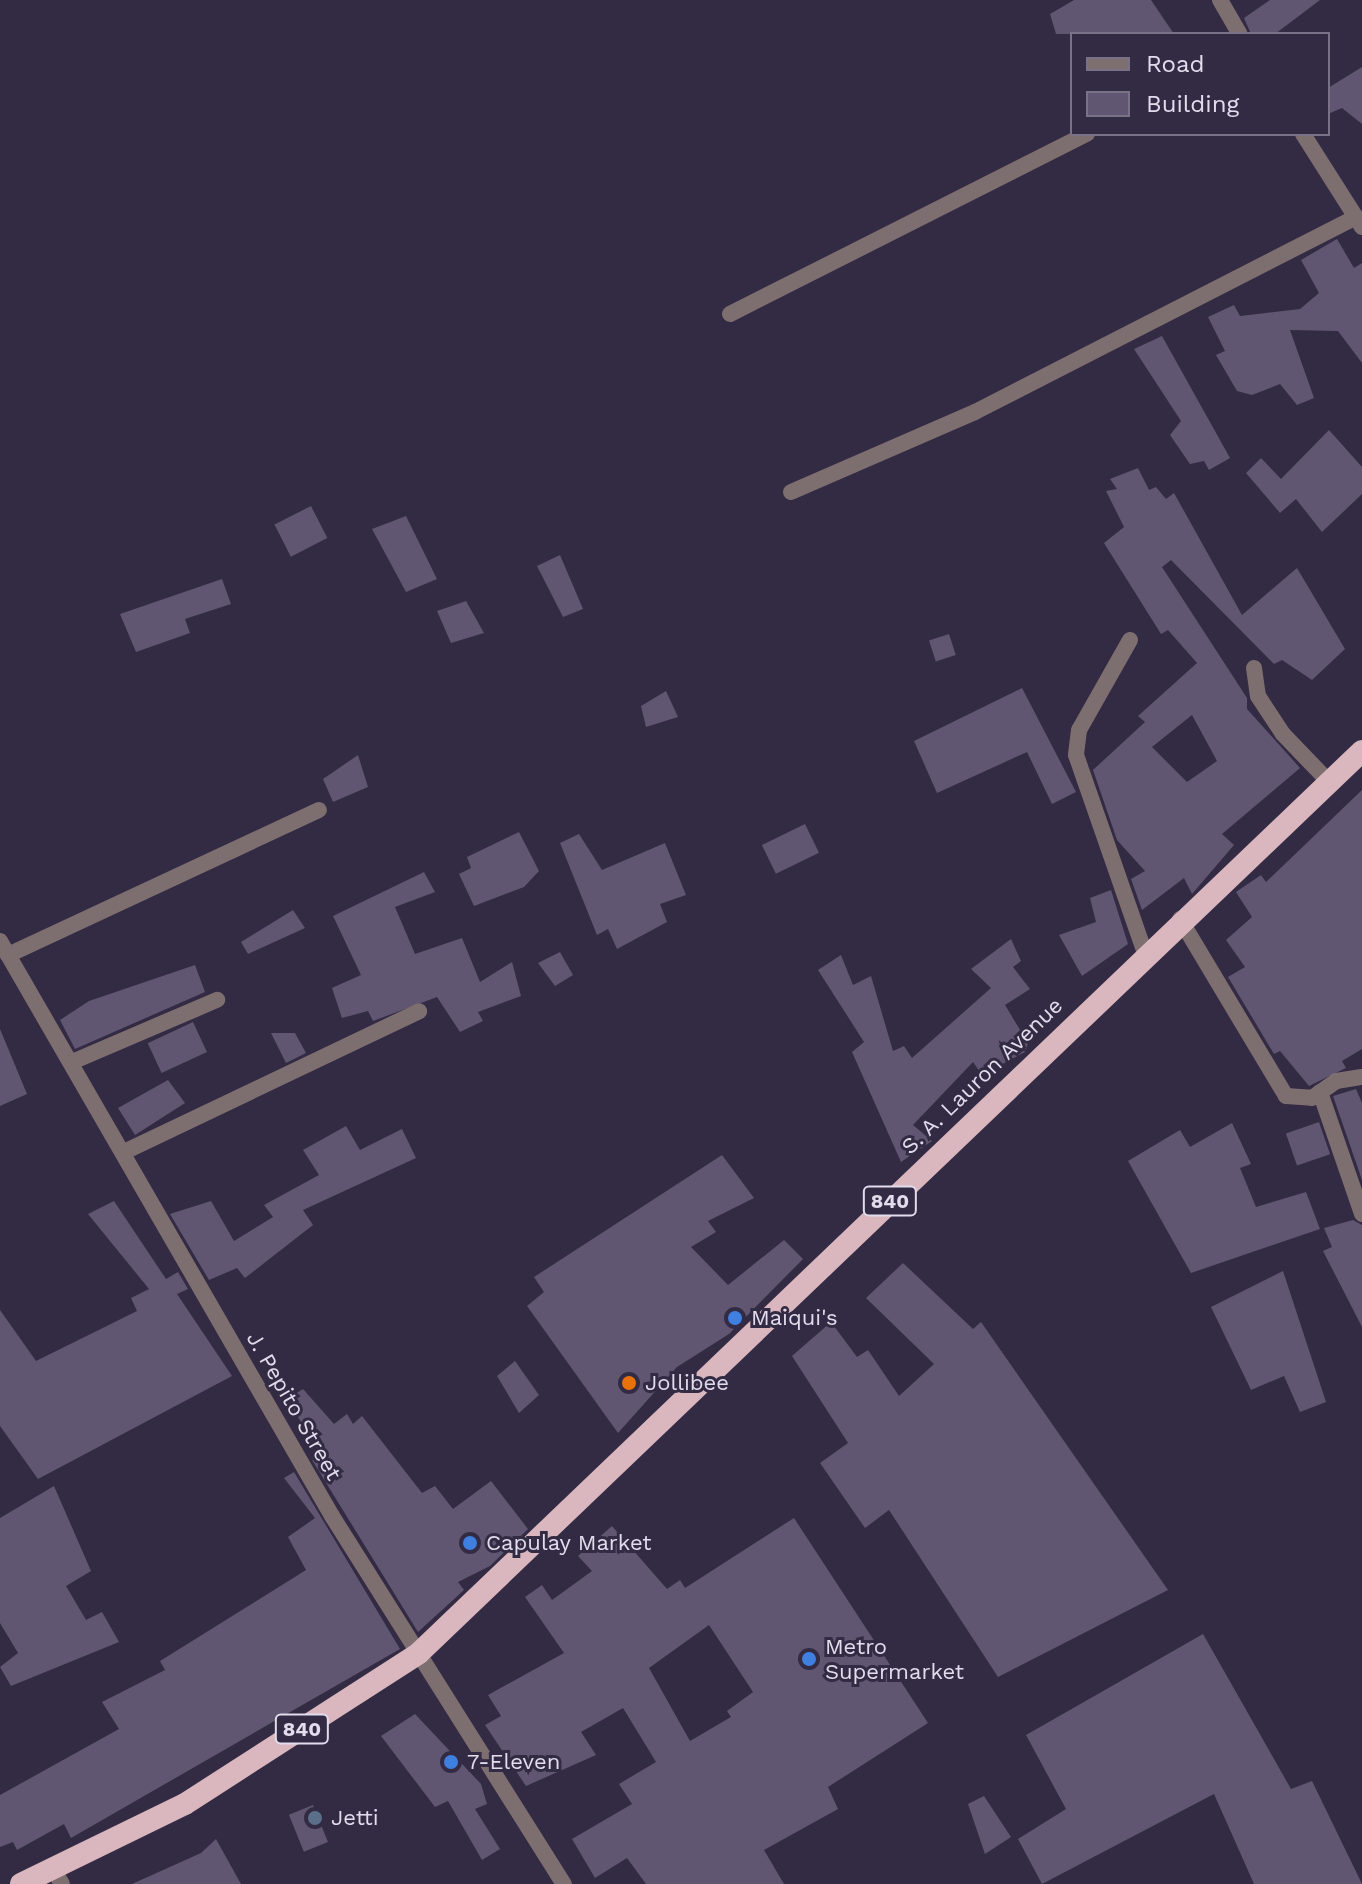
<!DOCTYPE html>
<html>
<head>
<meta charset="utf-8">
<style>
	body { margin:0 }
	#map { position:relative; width:1362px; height:1884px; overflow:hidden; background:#332a43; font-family:"Work Sans",sans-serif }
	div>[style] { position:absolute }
	.building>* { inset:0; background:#605672; transform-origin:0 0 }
	.minor>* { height:16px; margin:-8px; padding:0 8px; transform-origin:8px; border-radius:8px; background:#7d6e70 }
	.tertiary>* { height:16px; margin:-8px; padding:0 8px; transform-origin:8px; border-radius:8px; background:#7d6e70 }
	.trunk>* { height:22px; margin:-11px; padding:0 11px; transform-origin:11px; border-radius:11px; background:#dab7be }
	.dots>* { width:22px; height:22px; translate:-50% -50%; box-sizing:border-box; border:4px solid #332a43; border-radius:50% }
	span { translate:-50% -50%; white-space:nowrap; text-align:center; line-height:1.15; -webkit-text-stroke:6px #332a43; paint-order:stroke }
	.shield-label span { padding:2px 6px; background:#332a43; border:2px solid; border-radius:6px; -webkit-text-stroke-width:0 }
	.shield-label { font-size:20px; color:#e2dded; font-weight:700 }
	.street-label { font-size:22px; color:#e2dded }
	.poi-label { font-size:22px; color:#e2dded }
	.left { translate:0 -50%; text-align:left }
	.legend { position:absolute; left:1070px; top:32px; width:260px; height:104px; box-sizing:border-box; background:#332a43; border:2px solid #797287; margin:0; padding:10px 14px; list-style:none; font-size:24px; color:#e2dded }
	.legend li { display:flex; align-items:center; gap:16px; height:40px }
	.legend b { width:40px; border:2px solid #797287 }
</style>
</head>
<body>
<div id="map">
	<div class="building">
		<i style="clip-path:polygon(1074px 0,1151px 0,1174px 34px,1056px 34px,1050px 14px)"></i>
		<i style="clip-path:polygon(1270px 0,1320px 0,1275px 34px,1251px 34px,1244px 18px)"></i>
		<i style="clip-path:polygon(1362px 67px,1362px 124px,1342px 108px,1328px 114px,1328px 88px)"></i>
		<i style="clip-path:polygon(1337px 239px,1354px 268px,1362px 263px,1362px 363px,1338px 331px,1290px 330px,1314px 398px,1297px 405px,1280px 384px,1252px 395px,1237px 391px,1216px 355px,1225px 351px,1208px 317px,1234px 305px,1240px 316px,1300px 309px,1319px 293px,1301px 260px)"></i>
		<i style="clip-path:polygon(1162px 336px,1230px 458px,1209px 470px,1204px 461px,1190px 464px,1170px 435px,1181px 421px,1134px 349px)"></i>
		<i style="clip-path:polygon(1329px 430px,1362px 467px,1362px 494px,1322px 532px,1296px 499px,1280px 513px,1246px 473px,1261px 458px,1281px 479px)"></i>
		<i style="clip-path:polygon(evenodd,1138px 468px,1149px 490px,1156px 487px,1166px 499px,1174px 493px,1242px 615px,1297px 568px,1345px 649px,1312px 680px,1282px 660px,1274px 664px,1171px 560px,1162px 567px,1247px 698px,1247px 709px,1300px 768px,1222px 834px,1234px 845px,1192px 894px,1184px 878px,1142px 910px,1131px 879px,1145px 871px,1117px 840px,1093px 770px,1145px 722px,1138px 716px,1197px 663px,1168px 630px,1161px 634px,1104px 543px,1124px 527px,1106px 491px,1117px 489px,1110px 479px,1138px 468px,1192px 715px,1217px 761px,1187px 782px,1152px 747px,1192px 715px)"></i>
		<i style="left:311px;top:506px;width:36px;height:41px;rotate:63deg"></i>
		<i style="clip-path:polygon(406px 516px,437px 579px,406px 592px,372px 529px)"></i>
		<i style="clip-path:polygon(560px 555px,583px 609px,563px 617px,537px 566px)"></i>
		<i style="clip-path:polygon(222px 579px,231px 604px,185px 619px,190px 633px,136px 652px,120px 614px)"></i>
		<i style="clip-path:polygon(466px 601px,484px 633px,451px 643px,437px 611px)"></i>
		<i style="left:949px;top:634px;width:22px;height:21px;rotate:72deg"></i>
		<i style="clip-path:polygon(1022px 688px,1076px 792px,1052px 804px,1027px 752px,937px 793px,914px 741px)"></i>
		<i style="clip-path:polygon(666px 691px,678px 717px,646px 727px,641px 706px)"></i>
		<i style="clip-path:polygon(358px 755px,368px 787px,333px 802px,323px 779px)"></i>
		<i style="clip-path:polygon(1362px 790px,1362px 1049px,1342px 1061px,1346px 1068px,1309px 1086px,1280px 1051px,1274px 1054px,1228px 977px,1245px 967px,1226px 940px,1252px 917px,1236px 892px,1261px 875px,1266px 882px)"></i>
		<i style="left:805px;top:824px;width:32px;height:48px;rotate:64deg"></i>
		<i style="clip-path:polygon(519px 832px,539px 871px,524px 887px,474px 906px,459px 874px,471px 868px,467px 857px)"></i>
		<i style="clip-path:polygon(579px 834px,602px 870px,665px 843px,686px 895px,660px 904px,667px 922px,617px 949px,608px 929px,597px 935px,560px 843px)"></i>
		<i style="clip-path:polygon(424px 872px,435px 892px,395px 907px,415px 954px,462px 938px,480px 982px,512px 962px,521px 996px,478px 1012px,483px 1021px,460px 1032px,437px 997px,373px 1021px,368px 1011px,342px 1018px,332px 988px,361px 975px,333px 916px)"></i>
		<i style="clip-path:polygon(1111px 890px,1128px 944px,1082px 976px,1059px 935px,1096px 922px,1090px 898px)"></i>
		<i style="clip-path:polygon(293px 910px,305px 928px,248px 954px,241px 942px)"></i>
		<i style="clip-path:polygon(1011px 939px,1021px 961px,1013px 967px,1030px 989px,1005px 1005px,1028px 1043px,1025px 1052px,982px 1075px,973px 1062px,913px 1125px,932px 1141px,901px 1162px,852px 1052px,864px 1042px,818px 970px,841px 955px,853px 985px,871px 976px,893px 1051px,904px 1046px,912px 1058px,991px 988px,971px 969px)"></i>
		<i style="clip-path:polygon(560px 952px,573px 975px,555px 986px,538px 963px)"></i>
		<i style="clip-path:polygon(195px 965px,205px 992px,75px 1049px,60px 1020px,89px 1001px)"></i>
		<i style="left:193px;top:1022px;width:33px;height:50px;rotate:65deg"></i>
		<i style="clip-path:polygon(0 1029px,27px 1094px,0 1106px)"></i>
		<i style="clip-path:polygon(271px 1033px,295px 1033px,306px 1053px,286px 1063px)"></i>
		<i style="clip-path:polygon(168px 1080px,185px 1103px,135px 1135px,118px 1108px)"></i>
		<i style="clip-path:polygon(1356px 1089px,1362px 1103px,1362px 1180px,1333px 1096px)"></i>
		<i style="left:1319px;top:1122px;width:34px;height:35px;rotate:71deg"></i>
		<i style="clip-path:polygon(1232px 1123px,1251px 1164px,1240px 1168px,1256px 1207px,1306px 1192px,1320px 1229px,1191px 1273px,1128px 1161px,1180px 1130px,1190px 1147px)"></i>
		<i style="clip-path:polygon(346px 1126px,360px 1150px,402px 1129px,416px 1158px,303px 1210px,313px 1225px,245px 1278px,237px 1268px,209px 1280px,170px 1214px,211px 1201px,234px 1241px,273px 1217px,264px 1205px,319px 1175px,303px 1150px)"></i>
		<i style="clip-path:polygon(722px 1155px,754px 1198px,708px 1221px,716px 1232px,691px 1247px,728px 1285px,784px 1240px,803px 1259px,729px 1334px,677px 1367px,618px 1433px,527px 1306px,544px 1292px,534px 1277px)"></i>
		<i style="clip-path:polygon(114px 1201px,166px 1279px,178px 1272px,188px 1289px,177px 1294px,232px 1376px,38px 1479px,0 1426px,0 1310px,36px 1361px,137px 1311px,131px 1298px,149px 1289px,88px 1214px)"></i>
		<i style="clip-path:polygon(1353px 1220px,1362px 1225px,1362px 1327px,1323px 1251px,1332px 1247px,1324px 1228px)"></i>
		<i style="clip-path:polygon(903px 1263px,973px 1329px,981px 1322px,1168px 1590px,998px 1677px,889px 1510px,865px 1528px,820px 1463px,848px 1443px,792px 1356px,831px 1322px,857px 1357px,868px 1350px,899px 1396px,934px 1364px,866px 1298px)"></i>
		<i style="clip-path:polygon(1283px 1271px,1326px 1402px,1300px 1412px,1284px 1376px,1251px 1390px,1211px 1307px)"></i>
		<i style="clip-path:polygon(515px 1361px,539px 1395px,519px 1413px,497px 1376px)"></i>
		<i style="clip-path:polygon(303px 1389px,334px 1424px,347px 1414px,353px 1424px,362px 1416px,422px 1493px,435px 1486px,453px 1509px,491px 1481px,528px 1529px,490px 1566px,458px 1582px,464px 1590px,418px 1632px,312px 1460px,321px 1455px,287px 1399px)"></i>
		<i style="clip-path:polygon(294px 1472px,400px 1649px,71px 1838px,64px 1824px,17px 1850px,13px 1842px,0 1847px,0 1795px,119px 1729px,102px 1702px,165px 1670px,160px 1661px,306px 1570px,288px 1537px,315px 1518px,284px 1478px)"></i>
		<i style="clip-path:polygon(54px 1486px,91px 1571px,66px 1586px,86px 1620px,102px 1612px,119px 1642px,11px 1686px,0 1667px,18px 1653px,0 1623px,0 1518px)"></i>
		<i style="clip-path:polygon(evenodd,794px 1518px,928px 1723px,828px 1787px,838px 1809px,764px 1850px,784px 1884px,646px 1884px,627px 1858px,595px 1878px,572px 1839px,632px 1804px,619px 1784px,656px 1762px,623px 1708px,581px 1732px,596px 1755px,526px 1786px,485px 1725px,501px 1716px,488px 1695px,564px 1653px,525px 1597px,542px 1585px,552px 1600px,592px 1571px,578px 1556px,612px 1526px,667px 1589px,680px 1580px,685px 1588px,794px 1518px,709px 1625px,753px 1692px,727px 1711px,731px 1717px,690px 1741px,649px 1668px,709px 1625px)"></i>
		<i style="clip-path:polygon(1203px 1634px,1291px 1789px,1312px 1781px,1362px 1884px,1254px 1884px,1214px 1794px,1042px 1884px,1018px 1839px,1066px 1809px,1026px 1735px)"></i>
		<i style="clip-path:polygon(415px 1714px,481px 1784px,487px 1804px,475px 1809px,500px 1849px,482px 1860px,448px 1801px,435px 1807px,381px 1736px)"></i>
		<i style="clip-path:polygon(984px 1796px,1011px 1837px,985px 1854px,968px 1804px)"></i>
		<i style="left:313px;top:1805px;width:40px;height:26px;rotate:68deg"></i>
		<i style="clip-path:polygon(216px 1839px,241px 1884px,132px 1884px,201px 1853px)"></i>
	</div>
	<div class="minor">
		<i style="left:1220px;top:0;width:39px;rotate:60deg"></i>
		<i style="left:1303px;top:134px;width:110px;rotate:57.6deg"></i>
		<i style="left:730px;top:314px;width:400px;rotate:-26.8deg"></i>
		<i style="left:791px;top:492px;width:201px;rotate:-23.5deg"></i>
		<i style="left:975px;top:412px;width:428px;rotate:-27.1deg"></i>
		<i style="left:1130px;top:640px;width:103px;rotate:119.5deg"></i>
		<i style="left:1079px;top:730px;width:25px;rotate:97deg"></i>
		<i style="left:1076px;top:755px;width:210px;rotate:70.8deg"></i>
		<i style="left:1254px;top:668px;width:28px;rotate:82deg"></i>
		<i style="left:1258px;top:696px;width:45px;rotate:56.7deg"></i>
		<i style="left:1283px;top:734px;width:68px;rotate:46.2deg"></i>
		<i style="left:1180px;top:919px;width:206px;rotate:59.1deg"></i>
		<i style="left:1286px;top:1096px;width:26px;rotate:4deg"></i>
		<i style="left:1312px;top:1098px;width:29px;rotate:-35deg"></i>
		<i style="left:1336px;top:1081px;width:26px;rotate:-9deg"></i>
		<i style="left:8px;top:955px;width:343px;rotate:-25deg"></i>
		<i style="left:72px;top:1062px;width:158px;rotate:-23.2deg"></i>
		<i style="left:1320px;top:1092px;width:129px;rotate:71deg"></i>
		<i style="left:124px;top:1152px;width:327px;rotate:-25.5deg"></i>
		<i style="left:53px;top:1869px;width:17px;rotate:59deg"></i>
	</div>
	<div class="tertiary">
		<i style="left:0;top:941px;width:664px;rotate:60deg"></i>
		<i style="left:332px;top:1516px;width:435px;rotate:57.8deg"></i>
	</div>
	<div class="trunk">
		<i style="left:21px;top:1884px;width:182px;rotate:-26deg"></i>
		<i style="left:185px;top:1804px;width:278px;rotate:-32.8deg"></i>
		<i style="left:419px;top:1653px;width:1305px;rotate:-43.73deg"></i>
	</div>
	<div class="dots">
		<i style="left:735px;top:1318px;background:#3f7fe0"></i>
		<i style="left:629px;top:1383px;background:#e8710a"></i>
		<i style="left:470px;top:1543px;background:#3f7fe0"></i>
		<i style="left:809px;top:1659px;background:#3f7fe0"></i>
		<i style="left:451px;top:1762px;background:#3f7fe0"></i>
		<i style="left:315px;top:1818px;background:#5c6f8a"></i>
	</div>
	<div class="shield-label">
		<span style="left:890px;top:1201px">840</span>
		<span style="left:302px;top:1729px">840</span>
	</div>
	<div class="street-label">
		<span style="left:982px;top:1076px;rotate:-44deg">S. A. Lauron Avenue</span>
		<span style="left:294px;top:1406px;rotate:60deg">J. Pepito Street</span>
	</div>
	<div class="poi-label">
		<span class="left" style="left:751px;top:1318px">Maiqui's</span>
		<span class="left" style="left:645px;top:1383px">Jollibee</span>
		<span class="left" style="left:486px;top:1543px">Capulay Market</span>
		<span class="left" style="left:825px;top:1659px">Metro<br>Supermarket</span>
		<span class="left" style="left:467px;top:1762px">7-Eleven</span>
		<span class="left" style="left:331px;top:1818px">Jetti</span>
	</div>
	<ul class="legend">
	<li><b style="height:10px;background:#7d6e70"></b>Road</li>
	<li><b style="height:22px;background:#605672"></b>Building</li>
	</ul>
</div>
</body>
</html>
